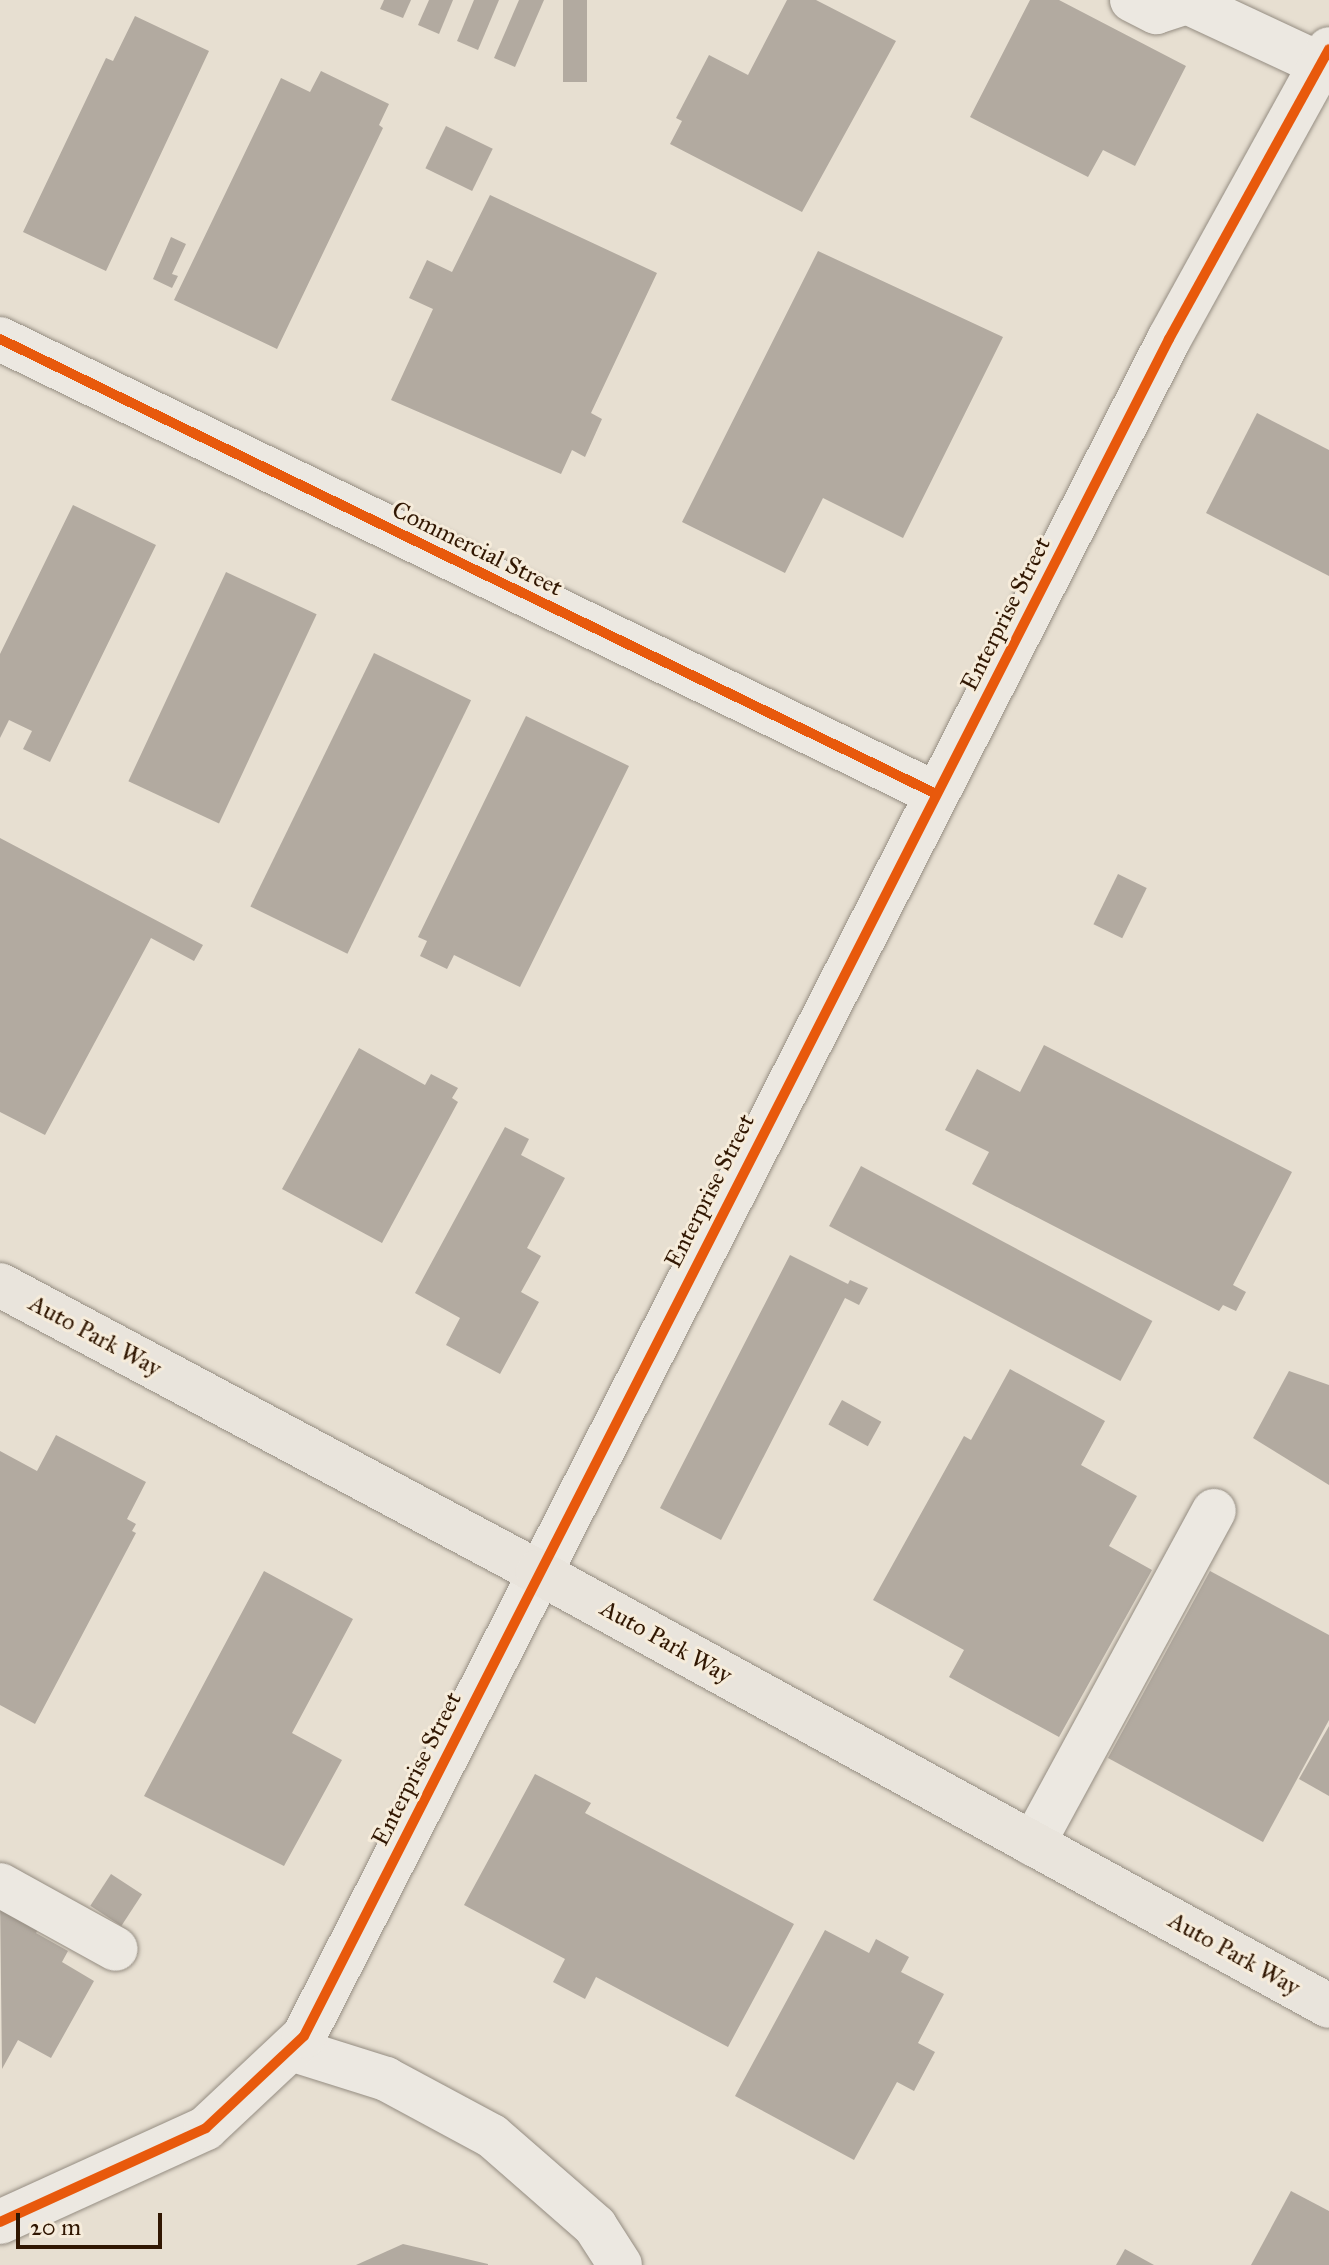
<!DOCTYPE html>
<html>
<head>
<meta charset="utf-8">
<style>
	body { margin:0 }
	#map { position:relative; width:1329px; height:2265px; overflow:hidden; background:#e7dfd1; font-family:"IM FELL Great Primer",serif }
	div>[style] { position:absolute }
	.building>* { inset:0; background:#b2aaa0; transform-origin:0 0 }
	.roads { filter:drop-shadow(0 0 2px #958d82) drop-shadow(0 0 2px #958d82) }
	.minor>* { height:44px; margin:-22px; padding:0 22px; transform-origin:22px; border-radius:22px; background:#ece8e1 }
	.major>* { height:44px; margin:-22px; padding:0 22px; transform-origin:22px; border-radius:22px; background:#e9e4dc }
	.cycleway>* { height:10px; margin:-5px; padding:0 5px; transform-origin:5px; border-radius:5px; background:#e8590c }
	span { translate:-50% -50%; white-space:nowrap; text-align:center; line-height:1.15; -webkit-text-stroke:6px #f6ecdb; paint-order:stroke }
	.street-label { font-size:24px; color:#311702 }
	.scale { position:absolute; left:16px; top:2213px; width:146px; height:36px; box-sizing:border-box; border:4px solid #311702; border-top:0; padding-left:10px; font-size:24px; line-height:28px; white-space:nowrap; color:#311702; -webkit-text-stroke:6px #f6ecdb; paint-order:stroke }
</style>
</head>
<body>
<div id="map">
	<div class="building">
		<i style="clip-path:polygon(384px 0,411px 0,403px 18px,380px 9px)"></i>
		<i style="clip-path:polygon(429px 0,453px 0,439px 34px,418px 25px)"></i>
		<i style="clip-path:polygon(474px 0,499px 0,478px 50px,457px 41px)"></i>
		<i style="clip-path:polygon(519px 0,544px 0,515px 67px,494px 58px)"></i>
		<i style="left:563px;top:0;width:24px;height:82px"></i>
		<i style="clip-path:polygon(787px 0,816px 0,896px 41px,802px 212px,670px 144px,682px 121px,676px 118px,709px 55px,748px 75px)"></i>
		<i style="clip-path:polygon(1030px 0,1059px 0,1186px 66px,1135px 166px,1103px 150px,1088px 177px,970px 117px)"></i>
		<i style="clip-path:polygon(135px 16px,209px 51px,106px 271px,23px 232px,106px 58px,113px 61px)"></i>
		<i style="clip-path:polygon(321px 71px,389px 104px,379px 125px,383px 128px,277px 349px,174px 300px,281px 78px,310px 92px)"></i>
		<i style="left:446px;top:126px;width:52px;height:47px;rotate:26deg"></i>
		<i style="clip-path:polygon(490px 195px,657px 273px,591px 413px,602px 419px,585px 457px,572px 450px,561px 474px,391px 400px,433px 309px,409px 298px,427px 260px,452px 272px)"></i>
		<i style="clip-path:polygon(171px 237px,186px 244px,172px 274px,178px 276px,172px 288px,153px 279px)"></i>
		<i style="clip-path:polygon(818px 251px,1003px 337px,903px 538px,823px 498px,785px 573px,682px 522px)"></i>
		<i style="clip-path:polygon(1257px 413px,1329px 450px,1329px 576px,1206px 513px)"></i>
		<i style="clip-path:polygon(73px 505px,156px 545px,50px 762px,23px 749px,32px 731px,9px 720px,0 738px,0 654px)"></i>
		<i style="left:226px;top:572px;width:100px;height:231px;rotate:25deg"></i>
		<i style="left:374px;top:653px;width:108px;height:282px;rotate:26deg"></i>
		<i style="clip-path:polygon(526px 716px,629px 766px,520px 987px,454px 955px,447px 969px,420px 956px,427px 941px,418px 937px)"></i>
		<i style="clip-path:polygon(0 838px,203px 945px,194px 961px,151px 938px,45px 1135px,0 1112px)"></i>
		<i style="left:1118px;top:874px;width:32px;height:56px;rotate:26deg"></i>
		<i style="clip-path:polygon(1044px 1045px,1292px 1172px,1233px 1285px,1246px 1292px,1236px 1311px,1223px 1305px,1219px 1311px,972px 1184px,989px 1152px,945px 1130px,977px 1069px,1020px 1092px)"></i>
		<i style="clip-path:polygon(359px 1048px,425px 1085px,431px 1074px,458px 1088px,452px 1098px,458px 1102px,382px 1243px,282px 1189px)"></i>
		<i style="clip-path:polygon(505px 1127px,529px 1139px,521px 1155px,565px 1178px,527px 1248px,541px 1256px,521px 1292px,539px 1302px,500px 1374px,446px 1345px,460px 1318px,415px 1293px)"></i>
		<i style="left:861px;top:1166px;width:330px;height:68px;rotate:28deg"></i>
		<i style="clip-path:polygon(790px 1255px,848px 1284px,850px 1280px,868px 1288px,859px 1305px,845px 1298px,721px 1540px,660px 1508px)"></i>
		<i style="clip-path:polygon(1010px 1369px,1105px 1421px,1081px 1465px,1137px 1496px,1109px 1546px,1152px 1570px,1059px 1737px,949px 1677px,964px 1650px,873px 1600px,964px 1436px,971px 1440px)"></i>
		<i style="clip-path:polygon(1289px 1371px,1329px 1385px,1329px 1485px,1253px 1438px)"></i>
		<i style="left:842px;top:1400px;width:45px;height:28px;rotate:29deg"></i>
		<i style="clip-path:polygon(56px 1435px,146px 1482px,127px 1519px,136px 1524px,132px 1531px,136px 1533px,35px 1724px,0 1705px,0 1451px,37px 1471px)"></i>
		<i style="clip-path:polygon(264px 1571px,353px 1619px,292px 1733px,342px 1760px,284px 1866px,144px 1796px)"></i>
		<i style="clip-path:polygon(1210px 1571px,1329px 1635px,1329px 1720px,1263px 1842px,1108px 1758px)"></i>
		<i style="clip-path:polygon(1329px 1726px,1329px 1796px,1299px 1779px)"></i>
		<i style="clip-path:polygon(535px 1774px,591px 1803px,585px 1813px,794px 1924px,728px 2047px,596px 1977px,585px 1999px,553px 1982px,565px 1959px,464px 1905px)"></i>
		<i style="left:111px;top:1874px;width:37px;height:38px;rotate:33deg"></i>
		<i style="clip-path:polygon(0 1896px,44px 1920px,36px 1933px,68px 1951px,62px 1962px,94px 1981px,51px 2058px,18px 2040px,2px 2069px)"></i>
		<i style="clip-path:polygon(825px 1930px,869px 1953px,876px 1939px,909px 1957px,901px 1972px,944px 1994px,918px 2043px,935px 2052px,914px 2091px,897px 2082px,854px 2160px,735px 2096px)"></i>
		<i style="clip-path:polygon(1291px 2191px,1329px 2211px,1329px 2265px,1251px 2265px)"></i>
		<i style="clip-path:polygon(403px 2244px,488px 2264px,488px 2265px,356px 2265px)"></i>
		<i style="clip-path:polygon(1125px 2249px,1154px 2265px,1116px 2265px)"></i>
	</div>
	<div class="roads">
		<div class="minor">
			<i style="left:1132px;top:0;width:27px;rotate:27deg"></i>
			<i style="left:1156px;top:12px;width:33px;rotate:-18deg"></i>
			<i style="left:1187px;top:2px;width:147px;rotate:25deg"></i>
			<i style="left:0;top:339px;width:1041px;rotate:25.92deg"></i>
			<i style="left:1033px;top:1844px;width:379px;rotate:-61.5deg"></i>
			<i style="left:0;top:1885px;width:132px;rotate:28.9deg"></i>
			<i style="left:291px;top:2049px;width:100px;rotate:17.5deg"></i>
			<i style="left:386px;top:2079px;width:120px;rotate:28.3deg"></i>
			<i style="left:492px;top:2136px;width:137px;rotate:41.1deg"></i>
			<i style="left:595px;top:2226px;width:46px;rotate:57.3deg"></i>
			<i style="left:0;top:2222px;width:226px;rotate:-24.5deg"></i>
			<i style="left:206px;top:2128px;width:134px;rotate:-43.2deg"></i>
			<i style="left:304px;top:2036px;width:1905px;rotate:-62.99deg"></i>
			<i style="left:1169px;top:339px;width:331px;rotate:-61.1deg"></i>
		</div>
		<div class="major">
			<i style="left:0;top:1285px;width:610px;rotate:28.08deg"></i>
			<i style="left:538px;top:1572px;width:902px;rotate:28.75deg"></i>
		</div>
	</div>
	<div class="cycleway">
		<i style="left:0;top:339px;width:1041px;rotate:25.92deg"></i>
		<i style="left:0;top:2222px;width:226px;rotate:-24.5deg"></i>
		<i style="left:206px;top:2128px;width:134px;rotate:-43.2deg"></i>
		<i style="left:304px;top:2036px;width:1905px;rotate:-62.99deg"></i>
		<i style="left:1169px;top:339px;width:331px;rotate:-61.1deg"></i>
	</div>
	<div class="street-label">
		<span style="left:477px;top:549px;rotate:26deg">Commercial Street</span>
		<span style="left:1006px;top:614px;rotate:-63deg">Enterprise Street</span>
		<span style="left:710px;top:1191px;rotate:-63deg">Enterprise Street</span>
		<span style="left:95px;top:1336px;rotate:28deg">Auto Park Way</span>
		<span style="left:666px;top:1642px;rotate:29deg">Auto Park Way</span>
		<span style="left:417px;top:1769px;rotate:-63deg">Enterprise Street</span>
		<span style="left:1234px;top:1954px;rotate:29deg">Auto Park Way</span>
	</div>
	<div class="scale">20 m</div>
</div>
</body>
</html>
